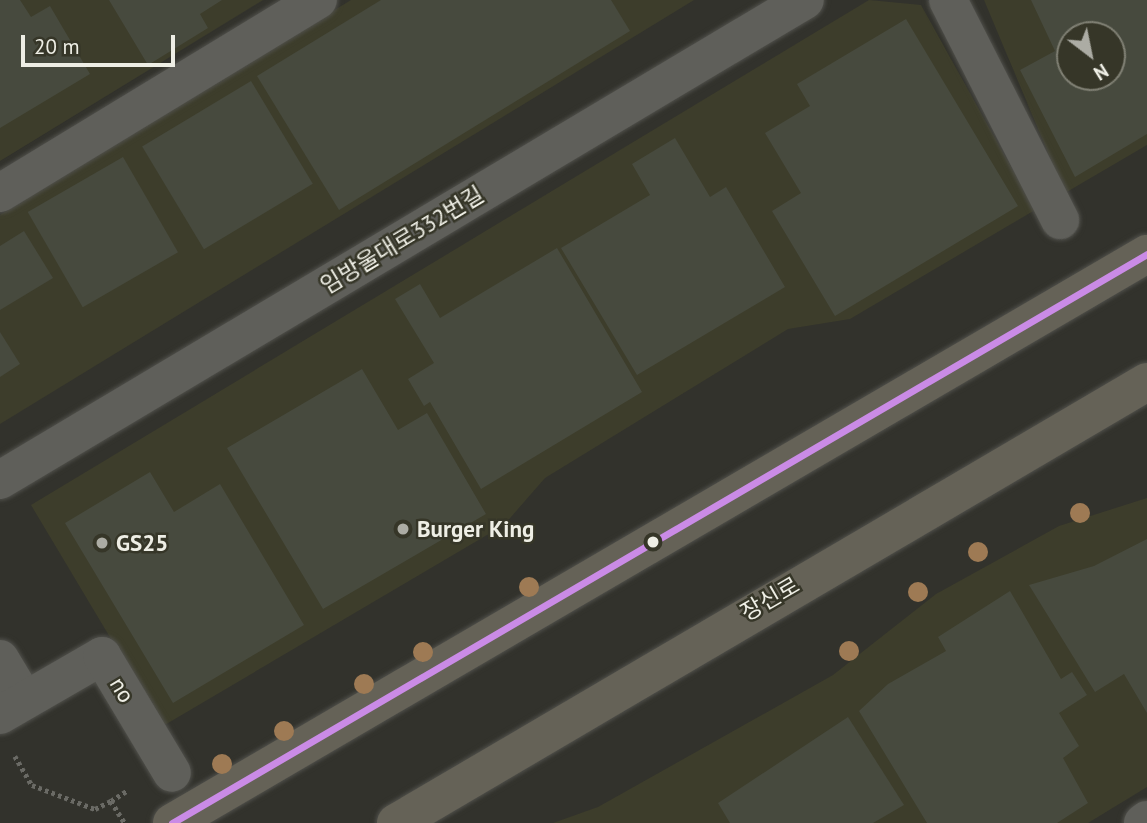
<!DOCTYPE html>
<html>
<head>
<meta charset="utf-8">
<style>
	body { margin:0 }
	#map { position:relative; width:1147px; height:823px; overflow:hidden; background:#32322c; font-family:"PT Sans","Noto Sans KR",sans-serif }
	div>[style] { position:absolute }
	.built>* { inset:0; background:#3d3d2b }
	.building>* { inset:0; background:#474a3e; transform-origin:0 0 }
	.path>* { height:4.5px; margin-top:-2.25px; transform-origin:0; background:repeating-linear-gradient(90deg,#6a6a65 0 3.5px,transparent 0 7px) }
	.roads { filter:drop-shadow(0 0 2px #50504b) drop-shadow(0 0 2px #50504b) }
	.minor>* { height:38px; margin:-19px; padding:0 19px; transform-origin:19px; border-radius:19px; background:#5f5f5a }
	.major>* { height:38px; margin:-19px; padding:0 19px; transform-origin:19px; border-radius:19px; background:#656257 }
	.bus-1>* { height:7px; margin:-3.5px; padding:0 3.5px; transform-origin:3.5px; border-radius:3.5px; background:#ca8be6 }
	.trees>* { width:20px; height:20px; margin:-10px; border-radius:50%; background:#9e7a54 }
	.dots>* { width:19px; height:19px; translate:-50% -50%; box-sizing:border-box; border:4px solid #363628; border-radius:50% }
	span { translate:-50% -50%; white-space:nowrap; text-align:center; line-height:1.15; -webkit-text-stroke:5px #363628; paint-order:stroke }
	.street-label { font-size:23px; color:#eeeee5 }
	.poi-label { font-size:23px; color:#eeeee5; font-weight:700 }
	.left { translate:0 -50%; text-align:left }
	.north { position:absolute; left:1056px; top:21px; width:70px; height:70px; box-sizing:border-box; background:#363628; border:2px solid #808074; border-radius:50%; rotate:148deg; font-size:19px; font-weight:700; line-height:28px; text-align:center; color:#eeeee5 }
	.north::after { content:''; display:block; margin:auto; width:24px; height:32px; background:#acaca4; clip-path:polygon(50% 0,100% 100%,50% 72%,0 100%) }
	.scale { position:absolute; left:21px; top:35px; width:154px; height:32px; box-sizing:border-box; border:4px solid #eeeee5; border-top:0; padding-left:9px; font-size:21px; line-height:24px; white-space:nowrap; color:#eeeee5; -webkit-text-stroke:5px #363628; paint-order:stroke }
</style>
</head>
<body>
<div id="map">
	<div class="built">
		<i style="clip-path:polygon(0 0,263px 0,0 161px)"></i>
		<i style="clip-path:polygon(351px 0,694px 0,0 424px,0 215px)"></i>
		<i style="clip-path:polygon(869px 0,921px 5px,1035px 210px,850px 319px,788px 329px,545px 478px,504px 525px,163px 726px,31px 505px)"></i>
		<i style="clip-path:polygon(evenodd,984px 0,1147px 0,1147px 145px,1065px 193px,984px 0,1070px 35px,1112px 35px,1112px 77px,1070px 77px,1070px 35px)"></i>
		<i style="clip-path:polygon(1147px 498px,1147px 787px,1088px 823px,553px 823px,598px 807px,833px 675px,936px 594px,1059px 526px)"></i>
	</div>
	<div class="building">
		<i style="clip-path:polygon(0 0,20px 0,31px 17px,50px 6px,90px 74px,0 128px)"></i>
		<i style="clip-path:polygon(109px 0,222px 0,200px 14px,208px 28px,148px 65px)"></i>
		<i style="clip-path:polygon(381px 0,611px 0,630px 31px,339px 210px,257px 76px)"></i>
		<i style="clip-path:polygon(evenodd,1031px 0,1147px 0,1147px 134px,1075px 177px,1020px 70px,1055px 51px,1031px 0,1070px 35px,1112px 35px,1112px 77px,1070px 77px,1070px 35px)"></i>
		<i style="clip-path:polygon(906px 19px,1018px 206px,835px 316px,772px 211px,801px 193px,765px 133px,810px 106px,797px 84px)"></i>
		<i style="left:251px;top:81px;width:120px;height:127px;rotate:59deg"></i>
		<i style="clip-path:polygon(675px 138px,710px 197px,726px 187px,785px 287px,637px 375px,561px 248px,650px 195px,632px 164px)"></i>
		<i style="left:123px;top:157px;width:110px;height:110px;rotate:60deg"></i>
		<i style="clip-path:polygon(24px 231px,53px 278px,0 310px,0 246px)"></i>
		<i style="clip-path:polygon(557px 248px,642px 392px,481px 489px,430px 402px,424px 406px,408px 379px,434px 363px,395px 299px,420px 284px,440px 318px)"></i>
		<i style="clip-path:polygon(0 332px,20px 364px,0 377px)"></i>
		<i style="clip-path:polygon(362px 369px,398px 430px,427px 413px,486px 514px,323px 609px,227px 448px)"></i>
		<i style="clip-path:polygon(150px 472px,174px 512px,220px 484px,304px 625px,173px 703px,65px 523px)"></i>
		<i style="clip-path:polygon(1147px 539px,1147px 713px,1124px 674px,1095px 692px,1029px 585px,1094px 566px)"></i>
		<i style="clip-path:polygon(1010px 591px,1061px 679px,1072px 672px,1087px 695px,1059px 713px,1079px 746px,1063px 758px,1088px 803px,1057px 823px,927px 823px,859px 711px,888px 684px,946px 651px,938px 637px)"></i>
		<i style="clip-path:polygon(848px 717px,904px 805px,873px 823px,730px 823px,718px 803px)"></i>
	</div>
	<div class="path">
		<i style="left:15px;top:756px;width:34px;rotate:60deg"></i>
		<i style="left:32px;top:785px;width:67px;rotate:20.9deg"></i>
		<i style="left:95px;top:809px;width:18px;rotate:-27deg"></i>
		<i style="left:111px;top:801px;width:26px;rotate:58deg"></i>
		<i style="left:111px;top:801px;width:20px;rotate:-33deg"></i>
	</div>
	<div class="roads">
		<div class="minor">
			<i style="left:948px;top:0;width:247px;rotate:63deg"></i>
			<i style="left:0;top:193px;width:372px;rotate:-31.3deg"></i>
			<i style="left:0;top:480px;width:937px;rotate:-30.81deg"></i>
			<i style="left:0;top:659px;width:47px;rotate:59deg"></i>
			<i style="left:0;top:715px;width:118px;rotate:-30deg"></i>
			<i style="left:102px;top:656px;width:136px;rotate:59.1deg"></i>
			<i style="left:1143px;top:823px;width:5px;rotate:-37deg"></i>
		</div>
		<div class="major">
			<i style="left:172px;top:823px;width:1129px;rotate:-30.27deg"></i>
			<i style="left:396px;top:823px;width:871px;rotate:-30.42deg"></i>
		</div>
	</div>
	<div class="bus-1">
		<i style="left:172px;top:823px;width:1129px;rotate:-30.27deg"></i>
	</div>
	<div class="trees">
		<i style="left:1080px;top:513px"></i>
		<i style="left:978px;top:552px"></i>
		<i style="left:529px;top:587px"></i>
		<i style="left:918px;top:592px"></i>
		<i style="left:849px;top:651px"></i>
		<i style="left:423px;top:652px"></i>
		<i style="left:364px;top:684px"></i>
		<i style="left:284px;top:731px"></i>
		<i style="left:222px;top:764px"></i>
	</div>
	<div class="dots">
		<i style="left:403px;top:529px;background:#acaca4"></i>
		<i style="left:653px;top:542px;background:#eeeee5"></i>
		<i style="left:102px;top:543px;background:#acaca4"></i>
	</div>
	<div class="street-label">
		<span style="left:402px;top:240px;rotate:-31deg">임방울대로332번길</span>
		<span style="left:770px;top:599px;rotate:-30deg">장신로</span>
		<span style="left:122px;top:690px;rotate:59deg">no</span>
	</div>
	<div class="poi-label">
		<span class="left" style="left:417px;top:529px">Burger King</span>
		<span class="left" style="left:116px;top:543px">GS25</span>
	</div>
	<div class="north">N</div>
	<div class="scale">20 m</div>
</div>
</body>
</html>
